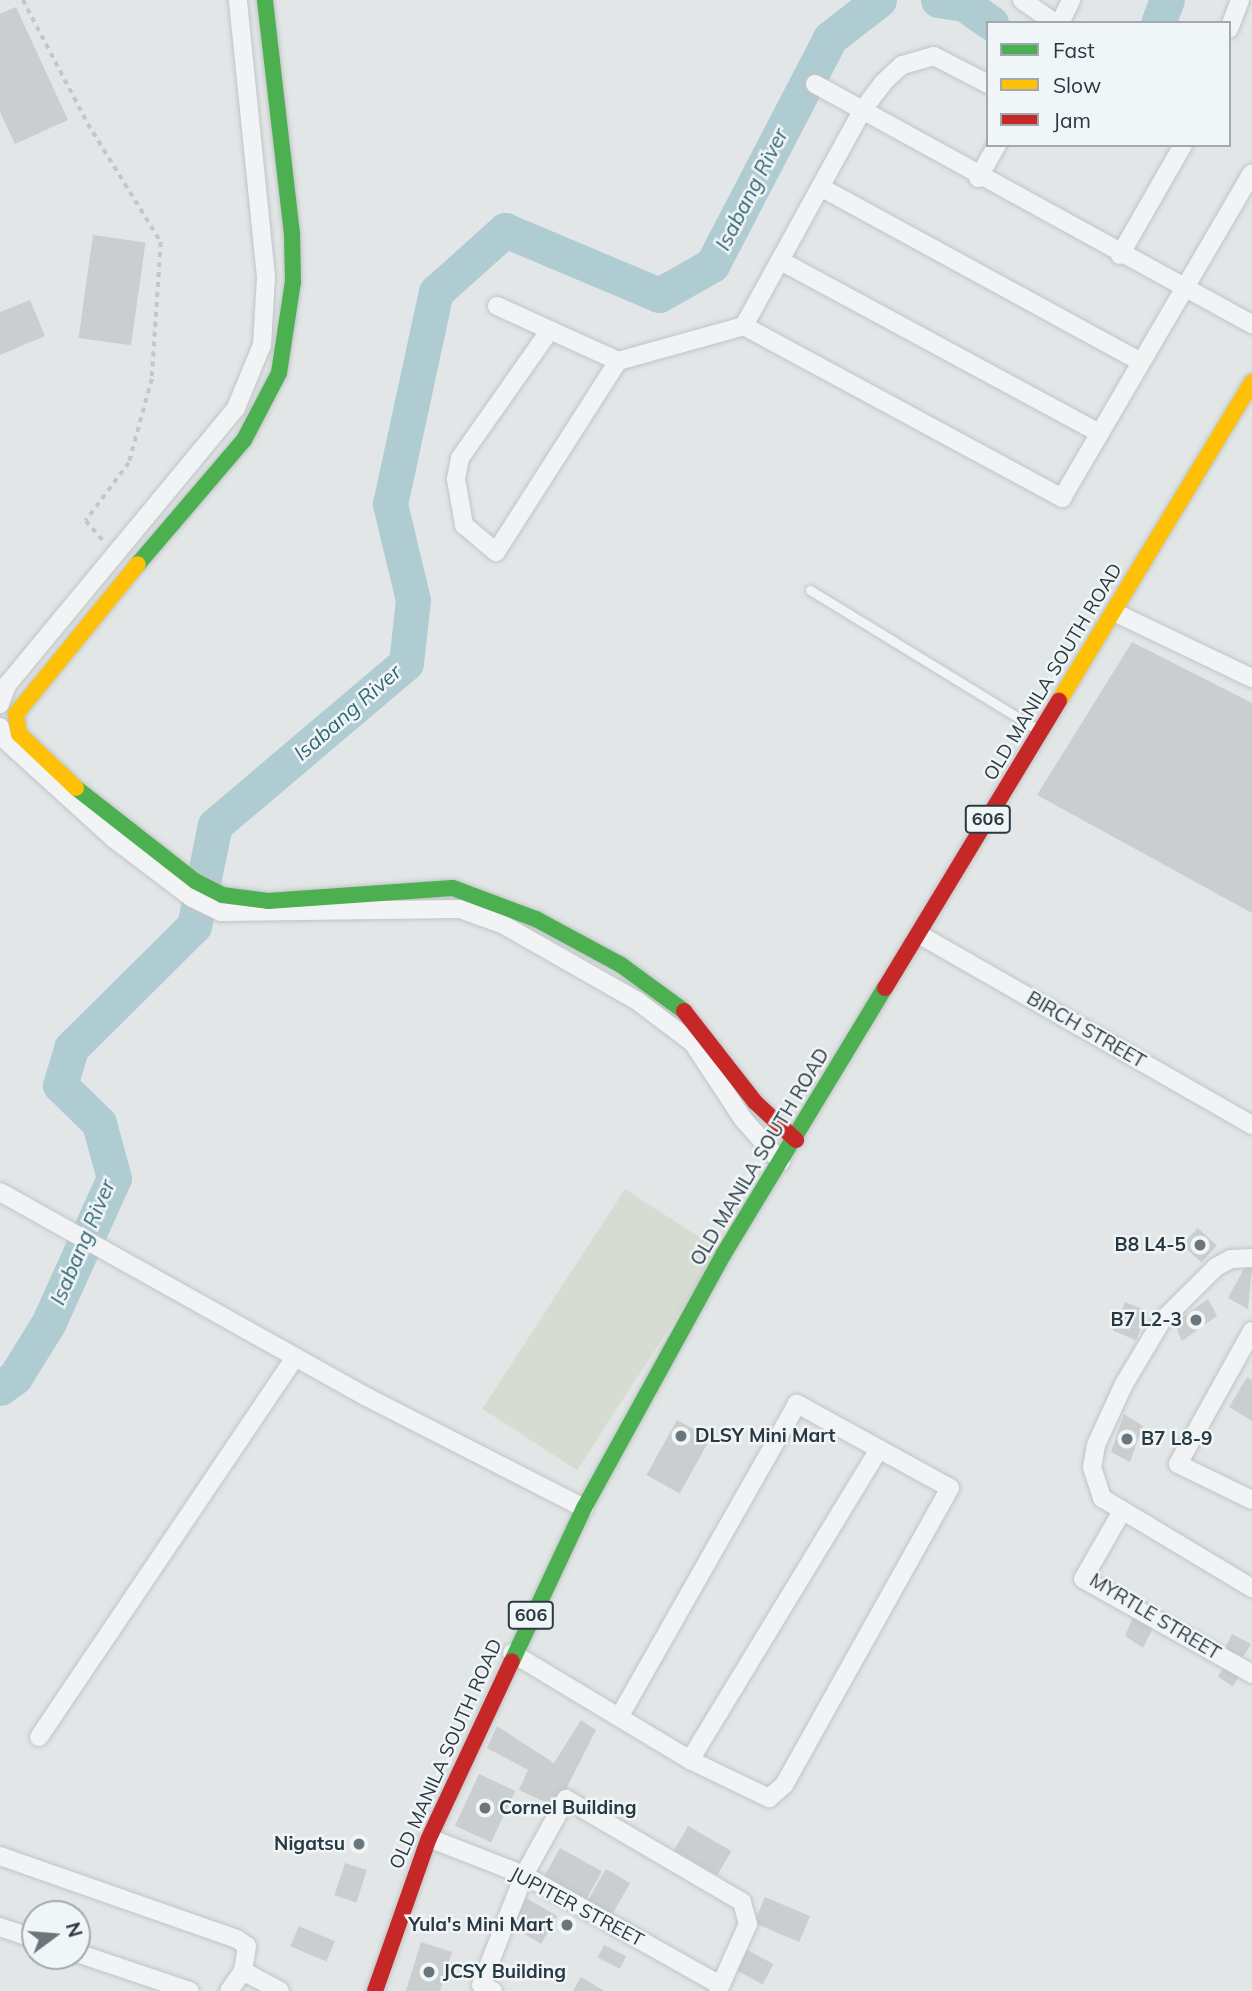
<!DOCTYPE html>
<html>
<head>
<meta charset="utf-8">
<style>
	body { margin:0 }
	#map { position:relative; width:1252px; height:1991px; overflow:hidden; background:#e2e6e7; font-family:Mulish,sans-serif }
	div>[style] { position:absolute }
	.green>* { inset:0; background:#d6dcd2; transform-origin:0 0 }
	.river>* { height:35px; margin:-17.5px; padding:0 17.5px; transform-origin:17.5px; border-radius:17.5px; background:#b0ccd3 }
	.building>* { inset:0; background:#cacecf; transform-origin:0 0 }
	.path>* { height:3.5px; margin-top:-1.75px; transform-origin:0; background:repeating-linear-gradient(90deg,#c3c7c9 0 5px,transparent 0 10px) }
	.roads { filter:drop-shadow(0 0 2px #c0c4c5) drop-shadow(0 0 2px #c0c4c5) }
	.lane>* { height:9px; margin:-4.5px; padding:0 4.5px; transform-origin:4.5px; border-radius:4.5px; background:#f1f3f4 }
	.street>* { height:18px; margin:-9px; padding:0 9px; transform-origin:9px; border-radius:9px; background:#f1f3f4 }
	.fast>* { height:16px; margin:-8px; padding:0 8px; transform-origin:8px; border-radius:8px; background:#4caf50 }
	.slow>* { height:16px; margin:-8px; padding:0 8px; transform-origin:8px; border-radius:8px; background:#ffc107 }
	.jam>* { height:16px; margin:-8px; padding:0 8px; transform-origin:8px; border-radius:8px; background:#c62828 }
	.dots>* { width:19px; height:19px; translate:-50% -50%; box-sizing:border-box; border:4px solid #f0f5f7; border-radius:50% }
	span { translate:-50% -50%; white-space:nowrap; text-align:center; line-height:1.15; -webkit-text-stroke:5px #f0f5f7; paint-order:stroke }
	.shield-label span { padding:2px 5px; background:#f0f5f7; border:2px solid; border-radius:5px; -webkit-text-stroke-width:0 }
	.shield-label { font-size:18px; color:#293941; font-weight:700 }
	.street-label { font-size:19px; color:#293941 }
	.poi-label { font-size:19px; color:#293941; font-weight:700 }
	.right { translate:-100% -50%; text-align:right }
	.left { translate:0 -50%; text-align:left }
	.water-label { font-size:21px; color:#326675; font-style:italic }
	.legend { position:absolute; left:986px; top:21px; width:245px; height:126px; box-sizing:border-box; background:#f0f5f7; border:2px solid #a0aaae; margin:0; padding:9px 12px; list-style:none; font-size:21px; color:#293941 }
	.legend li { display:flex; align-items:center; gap:14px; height:35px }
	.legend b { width:35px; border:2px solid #a0aaae }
	.north { position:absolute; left:21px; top:1900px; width:70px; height:70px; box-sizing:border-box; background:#f0f5f7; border:2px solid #a0aaae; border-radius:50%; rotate:74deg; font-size:19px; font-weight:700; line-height:28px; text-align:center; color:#293941 }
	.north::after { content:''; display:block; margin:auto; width:24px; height:32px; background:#6a767b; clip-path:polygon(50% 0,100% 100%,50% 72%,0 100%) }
</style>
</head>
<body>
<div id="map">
	<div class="green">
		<i style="left:625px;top:1189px;width:113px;height:262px;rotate:33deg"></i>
	</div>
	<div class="river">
		<i style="left:938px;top:0;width:26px;rotate:9deg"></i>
		<i style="left:964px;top:4px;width:33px;rotate:35deg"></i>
		<i style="left:1158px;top:23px;width:25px;rotate:-69deg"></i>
		<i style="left:0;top:1388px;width:19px;rotate:-36deg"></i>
		<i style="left:15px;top:1377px;width:62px;rotate:-58.1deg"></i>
		<i style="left:48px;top:1324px;width:160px;rotate:-65.7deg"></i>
		<i style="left:114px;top:1178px;width:57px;rotate:-105.3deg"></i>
		<i style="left:99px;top:1123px;width:54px;rotate:-135.7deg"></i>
		<i style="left:60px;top:1085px;width:39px;rotate:-73deg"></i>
		<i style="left:71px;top:1048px;width:173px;rotate:-44.8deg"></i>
		<i style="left:194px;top:926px;width:103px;rotate:-78.3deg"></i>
		<i style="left:215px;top:825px;width:250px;rotate:-40.3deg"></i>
		<i style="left:406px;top:663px;width:63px;rotate:-83.7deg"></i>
		<i style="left:413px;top:600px;width:99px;rotate:-103.5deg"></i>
		<i style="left:390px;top:504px;width:217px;rotate:-77.8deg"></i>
		<i style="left:436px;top:292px;width:93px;rotate:-41.9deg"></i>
		<i style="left:505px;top:230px;width:167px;rotate:22.9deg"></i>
		<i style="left:659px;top:295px;width:61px;rotate:-29.5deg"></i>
		<i style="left:712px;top:265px;width:256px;rotate:-62.5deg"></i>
		<i style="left:830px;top:38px;width:62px;rotate:-37.8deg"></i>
	</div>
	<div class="building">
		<i style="clip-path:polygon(16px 7px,68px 120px,15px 144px,0 112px,0 14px)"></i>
		<i style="left:93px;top:235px;width:53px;height:104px;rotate:8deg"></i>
		<i style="clip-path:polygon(30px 300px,45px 336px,0 355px,0 312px)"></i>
		<i style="clip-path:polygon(1132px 642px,1252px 703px,1252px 913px,1037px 795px)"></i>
		<i style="left:1198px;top:1228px;width:26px;height:23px;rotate:43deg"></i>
		<i style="clip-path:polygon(1246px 1265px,1252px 1268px,1248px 1309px,1228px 1298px)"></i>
		<i style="clip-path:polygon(1208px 1299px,1217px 1316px,1182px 1341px,1174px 1323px)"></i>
		<i style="left:1125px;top:1302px;width:25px;height:31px;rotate:23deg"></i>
		<i style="clip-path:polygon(1247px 1377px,1252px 1380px,1252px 1421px,1229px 1407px)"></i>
		<i style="clip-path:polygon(1124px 1414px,1143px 1426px,1130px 1462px,1111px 1452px)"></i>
		<i style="left:677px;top:1420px;width:38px;height:63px;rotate:29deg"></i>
		<i style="clip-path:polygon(1134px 1615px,1155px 1624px,1143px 1648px,1125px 1636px)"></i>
		<i style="clip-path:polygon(1232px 1634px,1251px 1644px,1243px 1657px,1224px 1650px)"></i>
		<i style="left:1226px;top:1664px;width:18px;height:15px;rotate:34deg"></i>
		<i style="clip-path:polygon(581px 1720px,596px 1730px,562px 1797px,547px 1803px,519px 1790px,528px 1770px,487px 1748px,497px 1726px,554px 1763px)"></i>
		<i style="left:479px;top:1774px;width:40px;height:57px;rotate:25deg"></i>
		<i style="left:688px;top:1826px;width:50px;height:28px;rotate:30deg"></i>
		<i style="left:560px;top:1848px;width:48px;height:39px;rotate:29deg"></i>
		<i style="left:345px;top:1863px;width:23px;height:34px;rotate:18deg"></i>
		<i style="left:606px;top:1869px;width:28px;height:43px;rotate:30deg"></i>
		<i style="left:765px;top:1897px;width:49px;height:28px;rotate:23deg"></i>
		<i style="left:526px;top:1898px;width:36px;height:32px;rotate:30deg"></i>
		<i style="left:299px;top:1926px;width:39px;height:22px;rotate:23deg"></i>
		<i style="clip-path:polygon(421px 1942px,452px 1952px,440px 1991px,406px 1991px)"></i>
		<i style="left:604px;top:1945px;width:25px;height:14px;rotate:27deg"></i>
		<i style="left:747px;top:1950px;width:30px;height:23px;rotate:28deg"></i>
		<i style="clip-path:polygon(581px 1977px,604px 1991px,573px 1991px)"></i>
	</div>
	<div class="path">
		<i style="left:23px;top:0;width:140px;rotate:62.3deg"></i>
		<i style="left:88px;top:124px;width:139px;rotate:58.3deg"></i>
		<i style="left:161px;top:242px;width:137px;rotate:93.8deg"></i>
		<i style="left:152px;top:379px;width:87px;rotate:105.3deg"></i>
		<i style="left:129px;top:463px;width:72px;rotate:126.6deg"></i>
		<i style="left:86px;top:521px;width:28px;rotate:49deg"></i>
	</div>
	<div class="roads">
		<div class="lane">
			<i style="left:810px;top:590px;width:266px;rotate:31.5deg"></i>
		</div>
		<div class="street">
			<i style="left:1022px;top:0;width:40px;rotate:34.9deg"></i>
			<i style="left:1060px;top:23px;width:25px;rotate:-64deg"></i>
			<i style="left:1229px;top:29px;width:31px;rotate:-69deg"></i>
			<i style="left:815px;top:84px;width:499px;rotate:28.8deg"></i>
			<i style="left:988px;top:84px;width:61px;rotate:-152.6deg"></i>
			<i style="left:934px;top:56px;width:33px;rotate:164deg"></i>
			<i style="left:902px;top:65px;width:26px;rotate:137deg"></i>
			<i style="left:883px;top:83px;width:35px;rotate:127deg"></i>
			<i style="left:862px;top:111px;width:245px;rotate:118.8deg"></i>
			<i style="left:744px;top:326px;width:362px;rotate:28.4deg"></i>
			<i style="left:1062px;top:498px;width:376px;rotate:-59.7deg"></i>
			<i style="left:978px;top:178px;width:38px;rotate:-60deg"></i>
			<i style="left:822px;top:188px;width:363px;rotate:28.6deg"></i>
			<i style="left:1120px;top:255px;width:127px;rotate:-60.2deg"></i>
			<i style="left:781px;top:261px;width:362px;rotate:28.4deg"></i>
			<i style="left:497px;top:306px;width:133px;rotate:24.4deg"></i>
			<i style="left:618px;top:361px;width:131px;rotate:-15.5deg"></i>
			<i style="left:550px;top:330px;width:156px;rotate:125.1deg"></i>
			<i style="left:460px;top:458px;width:21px;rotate:101deg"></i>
			<i style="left:456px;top:479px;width:47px;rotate:80.1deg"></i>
			<i style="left:464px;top:525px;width:42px;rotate:40.2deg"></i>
			<i style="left:496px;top:552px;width:227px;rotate:-57.4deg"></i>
			<i style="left:1114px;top:612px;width:153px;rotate:25.6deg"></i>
			<i style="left:0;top:704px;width:20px;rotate:-70deg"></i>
			<i style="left:7px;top:685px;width:359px;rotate:-50.4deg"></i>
			<i style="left:236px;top:408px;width:68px;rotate:-67.6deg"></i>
			<i style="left:262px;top:345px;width:68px;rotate:-86.6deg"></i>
			<i style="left:266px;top:277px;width:278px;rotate:-95.8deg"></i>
			<i style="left:0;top:727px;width:10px;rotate:79deg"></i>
			<i style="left:2px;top:737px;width:150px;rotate:42.3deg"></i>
			<i style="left:113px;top:838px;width:99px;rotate:37.2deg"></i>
			<i style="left:192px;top:898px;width:32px;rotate:26deg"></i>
			<i style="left:221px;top:912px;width:239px;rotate:-0.7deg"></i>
			<i style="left:460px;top:909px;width:45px;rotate:19.7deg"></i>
			<i style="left:502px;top:924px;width:154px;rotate:29.6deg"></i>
			<i style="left:636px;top:1000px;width:71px;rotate:37deg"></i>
			<i style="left:693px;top:1043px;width:91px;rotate:56.7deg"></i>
			<i style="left:743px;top:1119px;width:57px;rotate:48.5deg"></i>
			<i style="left:920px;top:935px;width:383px;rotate:29.8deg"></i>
			<i style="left:0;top:1192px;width:420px;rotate:29.2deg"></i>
			<i style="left:367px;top:1397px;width:244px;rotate:27.1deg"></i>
			<i style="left:1252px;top:1258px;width:21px;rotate:177deg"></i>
			<i style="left:1231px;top:1259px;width:17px;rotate:152deg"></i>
			<i style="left:1216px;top:1267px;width:78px;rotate:135deg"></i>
			<i style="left:1161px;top:1322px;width:72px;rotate:120.8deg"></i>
			<i style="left:1124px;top:1384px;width:67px;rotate:114.7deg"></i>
			<i style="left:1096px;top:1445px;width:22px;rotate:100deg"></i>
			<i style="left:1092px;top:1467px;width:33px;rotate:72deg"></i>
			<i style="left:1102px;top:1498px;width:175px;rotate:31deg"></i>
			<i style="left:1252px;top:1331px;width:152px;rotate:119.1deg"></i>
			<i style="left:1178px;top:1464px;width:82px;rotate:25.9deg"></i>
			<i style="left:1121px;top:1513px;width:76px;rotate:119.9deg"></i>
			<i style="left:1083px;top:1579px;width:194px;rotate:29.3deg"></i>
			<i style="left:512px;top:1653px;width:208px;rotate:31deg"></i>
			<i style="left:690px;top:1760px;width:88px;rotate:25.7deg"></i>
			<i style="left:769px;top:1798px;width:20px;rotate:-41deg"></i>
			<i style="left:784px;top:1785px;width:340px;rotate:-60.8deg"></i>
			<i style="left:950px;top:1488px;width:175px;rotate:-151.2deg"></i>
			<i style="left:797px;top:1404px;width:359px;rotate:119.6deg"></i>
			<i style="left:39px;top:1737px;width:458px;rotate:-56deg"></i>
			<i style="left:690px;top:1760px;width:362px;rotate:-58.7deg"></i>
			<i style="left:429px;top:1838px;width:102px;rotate:21.3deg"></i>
			<i style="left:524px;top:1875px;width:225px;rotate:29.3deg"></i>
			<i style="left:0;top:1856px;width:251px;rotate:19.3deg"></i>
			<i style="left:237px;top:1939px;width:12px;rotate:35deg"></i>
			<i style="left:247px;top:1946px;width:25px;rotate:99deg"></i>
			<i style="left:243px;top:1971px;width:24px;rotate:125deg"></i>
			<i style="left:0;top:1927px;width:37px;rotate:19deg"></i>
			<i style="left:77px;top:1953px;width:119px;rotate:18.6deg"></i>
			<i style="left:243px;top:1971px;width:42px;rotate:28.4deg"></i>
			<i style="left:493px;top:1991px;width:13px;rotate:-153deg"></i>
			<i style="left:481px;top:1985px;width:118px;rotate:-68.6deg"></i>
			<i style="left:524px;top:1875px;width:87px;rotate:-61.1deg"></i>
			<i style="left:566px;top:1799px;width:204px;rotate:30.3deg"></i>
			<i style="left:742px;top:1902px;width:23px;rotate:75deg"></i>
			<i style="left:748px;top:1924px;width:73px;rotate:114.1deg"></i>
		</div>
		<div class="fast">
			<i style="left:138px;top:564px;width:163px;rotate:-49.5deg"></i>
			<i style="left:244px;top:440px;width:76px;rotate:-62.4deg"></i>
			<i style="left:279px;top:373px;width:92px;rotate:-81.3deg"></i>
			<i style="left:293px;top:282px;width:48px;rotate:-91.2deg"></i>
			<i style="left:292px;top:234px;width:236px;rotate:-96.6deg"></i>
			<i style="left:76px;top:788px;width:151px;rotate:38deg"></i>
			<i style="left:195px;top:881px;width:30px;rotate:27deg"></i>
			<i style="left:222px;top:895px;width:46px;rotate:7.4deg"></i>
			<i style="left:268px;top:901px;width:185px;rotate:-4deg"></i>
			<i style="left:453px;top:888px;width:89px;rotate:20.5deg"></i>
			<i style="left:536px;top:919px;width:97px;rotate:28.4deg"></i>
			<i style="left:621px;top:965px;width:78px;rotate:36.1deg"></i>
			<i style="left:512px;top:1661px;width:169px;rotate:-64.8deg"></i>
			<i style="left:584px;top:1508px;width:289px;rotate:-61.2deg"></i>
			<i style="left:723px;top:1255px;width:312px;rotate:-58.8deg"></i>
		</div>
		<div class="slow">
			<i style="left:1059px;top:701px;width:373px;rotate:-58.8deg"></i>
			<i style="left:76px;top:788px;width:79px;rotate:-136.5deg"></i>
			<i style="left:19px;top:734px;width:20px;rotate:-99deg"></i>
			<i style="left:16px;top:714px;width:193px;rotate:-50.9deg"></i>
		</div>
		<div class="jam">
			<i style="left:885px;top:988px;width:336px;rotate:-58.8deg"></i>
			<i style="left:684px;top:1011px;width:115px;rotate:52deg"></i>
			<i style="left:755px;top:1102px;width:56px;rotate:42.8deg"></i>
			<i style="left:375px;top:1991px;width:162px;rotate:-70.6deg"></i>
			<i style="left:429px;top:1838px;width:195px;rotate:-64.9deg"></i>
		</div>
	</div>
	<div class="dots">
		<i style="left:1200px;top:1245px;background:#6a767b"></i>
		<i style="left:1196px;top:1320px;background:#6a767b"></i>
		<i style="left:681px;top:1436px;background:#6a767b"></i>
		<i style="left:1127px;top:1439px;background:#6a767b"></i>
		<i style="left:485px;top:1808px;background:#6a767b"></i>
		<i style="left:359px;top:1844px;background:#6a767b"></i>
		<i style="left:567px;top:1925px;background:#6a767b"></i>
		<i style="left:429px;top:1972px;background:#6a767b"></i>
	</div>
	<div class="shield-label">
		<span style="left:988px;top:819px">606</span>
		<span style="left:531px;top:1615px">606</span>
	</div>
	<div class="street-label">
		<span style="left:1053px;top:672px;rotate:-59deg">OLD MANILA SOUTH ROAD</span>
		<span style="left:1086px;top:1030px;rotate:30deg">BIRCH STREET</span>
		<span style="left:760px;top:1157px;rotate:-59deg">OLD MANILA SOUTH ROAD</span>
		<span style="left:1155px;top:1617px;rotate:31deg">MYRTLE STREET</span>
		<span style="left:446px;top:1754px;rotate:-66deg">OLD MANILA SOUTH ROAD</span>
		<span style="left:577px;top:1907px;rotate:28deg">JUPITER STREET</span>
	</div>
	<div class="poi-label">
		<span class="right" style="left:1186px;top:1245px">B8 L4-5</span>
		<span class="right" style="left:1182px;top:1320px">B7 L2-3</span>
		<span class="left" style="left:695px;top:1436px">DLSY Mini Mart</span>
		<span class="left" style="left:1141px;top:1439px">B7 L8-9</span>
		<span class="left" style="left:499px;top:1808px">Cornel Building</span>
		<span class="right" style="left:345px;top:1844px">Nigatsu</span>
		<span class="right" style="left:553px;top:1925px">Yula's Mini Mart</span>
		<span class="left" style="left:443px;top:1972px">JCSY Building</span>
	</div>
	<div class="water-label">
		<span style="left:751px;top:189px;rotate:-63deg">Isabang River</span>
		<span style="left:347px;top:712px;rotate:-41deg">Isabang River</span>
		<span style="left:82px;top:1242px;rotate:-67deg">Isabang River</span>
	</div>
	<ul class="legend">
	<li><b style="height:9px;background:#4caf50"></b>Fast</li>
	<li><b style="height:9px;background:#ffc107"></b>Slow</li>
	<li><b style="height:9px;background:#c62828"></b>Jam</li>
	</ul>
	<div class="north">N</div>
</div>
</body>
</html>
